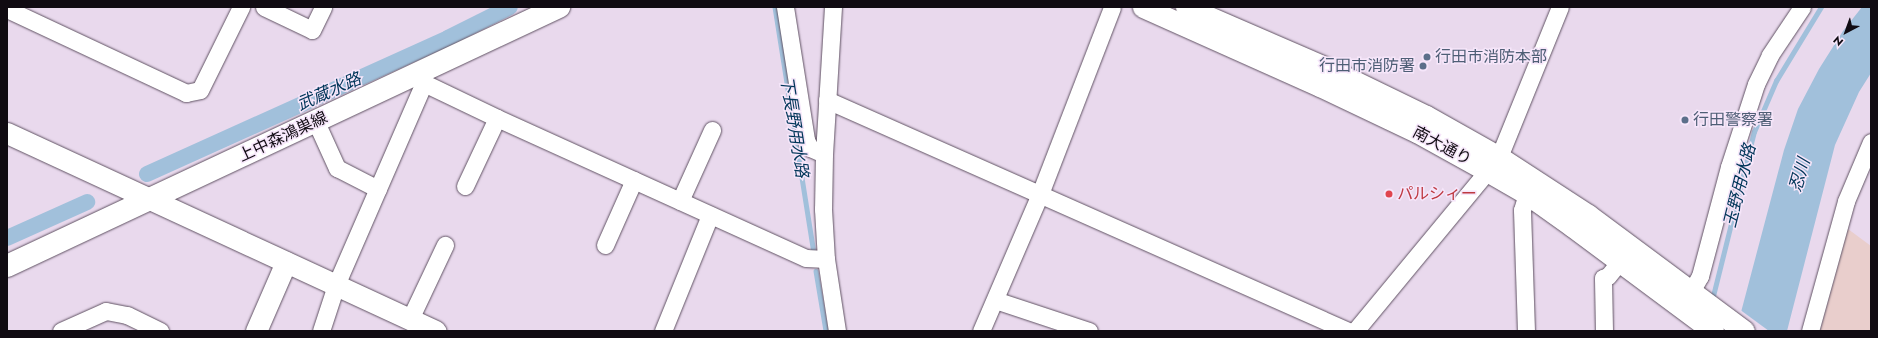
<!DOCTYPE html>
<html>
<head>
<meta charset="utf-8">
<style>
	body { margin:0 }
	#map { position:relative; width:1878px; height:338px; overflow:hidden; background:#e9d9ed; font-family:Jost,"Noto Sans JP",sans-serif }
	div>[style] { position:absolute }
	.industrial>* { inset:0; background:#e9cecc }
	.water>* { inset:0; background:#a1c0db }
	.pier>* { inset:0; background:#e9d9ed }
	.stream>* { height:4.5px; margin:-2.25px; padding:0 2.25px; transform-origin:2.25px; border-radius:2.25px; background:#a1c0db }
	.canal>* { height:16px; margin:-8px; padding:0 8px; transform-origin:8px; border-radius:8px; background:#a1c0db }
	.roads { filter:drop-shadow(0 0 1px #605263) drop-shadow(0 0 1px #605263) }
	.minor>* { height:17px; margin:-8.5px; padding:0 8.5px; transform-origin:8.5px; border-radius:8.5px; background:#fff }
	.tertiary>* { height:21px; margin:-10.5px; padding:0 10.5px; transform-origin:10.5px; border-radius:10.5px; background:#fff }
	.secondary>* { height:22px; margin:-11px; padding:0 11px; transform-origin:11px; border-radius:11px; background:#fff }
	.dots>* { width:11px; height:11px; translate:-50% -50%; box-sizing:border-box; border:2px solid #f6e6fa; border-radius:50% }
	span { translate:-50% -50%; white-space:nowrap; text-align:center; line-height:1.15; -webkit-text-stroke:3px #f6e6fa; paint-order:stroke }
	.service-label { font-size:16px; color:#4e5e75 }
	.left { translate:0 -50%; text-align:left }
	.right { translate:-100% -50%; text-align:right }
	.street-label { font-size:16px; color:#100b12 }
	.health-label { font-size:16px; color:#be3a42 }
	.water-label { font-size:17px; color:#013659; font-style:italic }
	.frame { position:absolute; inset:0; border:8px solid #100b12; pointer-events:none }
	.north { position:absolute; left:1826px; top:12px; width:40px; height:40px; -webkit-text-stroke:3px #f6e6fa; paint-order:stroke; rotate:221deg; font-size:11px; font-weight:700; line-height:16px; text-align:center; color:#100b12 }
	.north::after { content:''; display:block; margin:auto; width:14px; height:18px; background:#100b12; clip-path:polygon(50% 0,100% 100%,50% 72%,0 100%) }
</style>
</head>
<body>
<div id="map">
	<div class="industrial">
		<i style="clip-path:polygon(1848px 229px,1871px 246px,1871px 331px,1820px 331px)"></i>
	</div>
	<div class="water">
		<i style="clip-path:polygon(1862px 7px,1871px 7px,1871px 73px,1859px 92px,1835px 145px,1787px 331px,1736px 331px,1784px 150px,1798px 109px,1819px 69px,1843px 31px)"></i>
	</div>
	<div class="pier">
		<i style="clip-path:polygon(1739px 309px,1769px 331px,1734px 331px)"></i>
	</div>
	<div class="stream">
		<i style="left:775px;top:7px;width:244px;rotate:81deg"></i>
		<i style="left:816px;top:271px;width:61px;rotate:80.5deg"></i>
		<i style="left:1712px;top:300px;width:173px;rotate:-76deg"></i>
		<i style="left:1754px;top:132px;width:56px;rotate:-66.7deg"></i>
		<i style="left:1776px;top:81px;width:87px;rotate:-58.7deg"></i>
	</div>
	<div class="canal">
		<i style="left:147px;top:174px;width:330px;rotate:-24.3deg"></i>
		<i style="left:448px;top:38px;width:69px;rotate:-26.6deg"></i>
		<i style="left:7px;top:238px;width:88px;rotate:-24.2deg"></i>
	</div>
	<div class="roads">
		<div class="minor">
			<i style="left:264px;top:7px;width:53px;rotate:25.6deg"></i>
			<i style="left:312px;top:30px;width:25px;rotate:-64deg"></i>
			<i style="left:785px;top:7px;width:135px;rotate:81deg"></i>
			<i style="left:806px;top:140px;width:9px;rotate:63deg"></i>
			<i style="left:810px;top:148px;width:15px;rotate:23deg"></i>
			<i style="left:833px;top:7px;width:147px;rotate:93.5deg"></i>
			<i style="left:824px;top:154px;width:55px;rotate:91deg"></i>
			<i style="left:823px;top:209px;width:50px;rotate:86.6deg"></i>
			<i style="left:826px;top:259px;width:73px;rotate:81.3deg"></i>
			<i style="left:7px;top:9px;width:198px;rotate:25.1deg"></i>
			<i style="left:186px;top:93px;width:14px;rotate:-12deg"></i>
			<i style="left:200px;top:90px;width:93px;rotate:-63.7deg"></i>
			<i style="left:420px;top:73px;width:11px;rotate:68deg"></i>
			<i style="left:424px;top:83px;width:81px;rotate:25.6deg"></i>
			<i style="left:497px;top:118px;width:339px;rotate:24.4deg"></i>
			<i style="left:806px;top:258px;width:20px;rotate:3deg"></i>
			<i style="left:827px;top:100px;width:570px;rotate:23.91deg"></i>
			<i style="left:316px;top:122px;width:51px;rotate:65.5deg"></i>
			<i style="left:337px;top:168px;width:46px;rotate:27.1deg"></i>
			<i style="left:465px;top:186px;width:75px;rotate:-64.8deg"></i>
			<i style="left:680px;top:201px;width:78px;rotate:-65.7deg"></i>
			<i style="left:605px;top:245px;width:71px;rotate:-66deg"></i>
			<i style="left:995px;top:300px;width:99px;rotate:18.3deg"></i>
			<i style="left:1685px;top:302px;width:30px;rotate:-60deg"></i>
			<i style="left:1700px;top:276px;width:113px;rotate:-75.1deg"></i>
			<i style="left:1729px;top:167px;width:87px;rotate:-72deg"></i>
			<i style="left:1756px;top:84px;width:32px;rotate:-64deg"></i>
			<i style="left:1770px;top:55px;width:58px;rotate:-56.3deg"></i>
			<i style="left:410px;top:319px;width:82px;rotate:-64.7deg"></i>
			<i style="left:61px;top:331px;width:49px;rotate:-24deg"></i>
			<i style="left:106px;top:311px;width:21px;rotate:11deg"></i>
			<i style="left:127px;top:315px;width:37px;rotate:26deg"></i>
			<i style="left:321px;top:331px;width:48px;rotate:-71.9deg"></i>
			<i style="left:336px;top:285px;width:220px;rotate:-66.5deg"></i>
			<i style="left:663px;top:331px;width:125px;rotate:-67.9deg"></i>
			<i style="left:981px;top:331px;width:149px;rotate:-66.7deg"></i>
			<i style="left:1040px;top:194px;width:200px;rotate:-68.9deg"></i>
			<i style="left:1355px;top:331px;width:226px;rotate:-50.4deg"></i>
			<i style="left:1499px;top:157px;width:162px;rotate:-67.9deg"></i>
			<i style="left:1526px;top:331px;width:121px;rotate:-91.9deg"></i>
			<i style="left:1522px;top:210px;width:17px;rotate:-73deg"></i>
			<i style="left:1604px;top:331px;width:53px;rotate:-91.1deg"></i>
			<i style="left:1603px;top:278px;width:5px;rotate:-22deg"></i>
			<i style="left:1608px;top:276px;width:19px;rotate:-51deg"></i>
			<i style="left:1810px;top:331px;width:135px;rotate:-74.5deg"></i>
			<i style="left:1846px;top:201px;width:64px;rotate:-67deg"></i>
		</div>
		<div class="tertiary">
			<i style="left:1143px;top:7px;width:194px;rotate:24.1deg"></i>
			<i style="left:1320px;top:86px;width:107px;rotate:25.4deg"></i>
			<i style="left:1417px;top:132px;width:80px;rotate:29.1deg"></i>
			<i style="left:1487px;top:171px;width:46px;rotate:29.9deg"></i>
			<i style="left:1527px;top:194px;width:55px;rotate:35.4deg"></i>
			<i style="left:1572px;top:226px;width:176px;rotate:36.7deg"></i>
			<i style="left:1186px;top:7px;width:154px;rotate:23.4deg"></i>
			<i style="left:1327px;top:68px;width:110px;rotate:25.9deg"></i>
			<i style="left:1426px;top:116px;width:84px;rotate:29.3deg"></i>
			<i style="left:1499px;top:157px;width:106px;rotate:33.1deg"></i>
			<i style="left:1588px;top:215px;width:194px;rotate:36.6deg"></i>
			<i style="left:7px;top:133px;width:472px;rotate:24.8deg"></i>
			<i style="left:256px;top:331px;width:75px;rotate:-66.5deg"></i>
		</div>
		<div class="secondary">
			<i style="left:7px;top:266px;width:610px;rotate:-25.14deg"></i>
		</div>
	</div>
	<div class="dots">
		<i style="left:1427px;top:57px;background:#5c6f8a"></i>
		<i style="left:1423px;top:66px;background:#5c6f8a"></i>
		<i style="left:1685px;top:120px;background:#5c6f8a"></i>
		<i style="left:1389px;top:194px;background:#e0444e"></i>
	</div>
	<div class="service-label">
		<span class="left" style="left:1435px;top:57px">行田市消防本部</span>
		<span class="right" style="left:1415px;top:66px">行田市消防署</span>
		<span class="left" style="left:1693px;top:120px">行田警察署</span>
	</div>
	<div class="street-label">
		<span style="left:283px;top:137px;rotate:-25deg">上中森鴻巣線</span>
		<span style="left:1442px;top:146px;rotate:28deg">南大通り</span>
	</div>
	<div class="health-label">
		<span class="left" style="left:1397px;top:194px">パルシィー</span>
	</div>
	<div class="water-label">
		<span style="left:329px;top:92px;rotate:-24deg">武蔵水路</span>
		<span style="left:794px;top:127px;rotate:81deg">下長野用水路</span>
		<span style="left:1800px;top:175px;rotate:-74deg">忍川</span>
		<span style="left:1740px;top:186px;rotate:-76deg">玉野用水路</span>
	</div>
	<div class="frame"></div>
	<div class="north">N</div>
</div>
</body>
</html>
